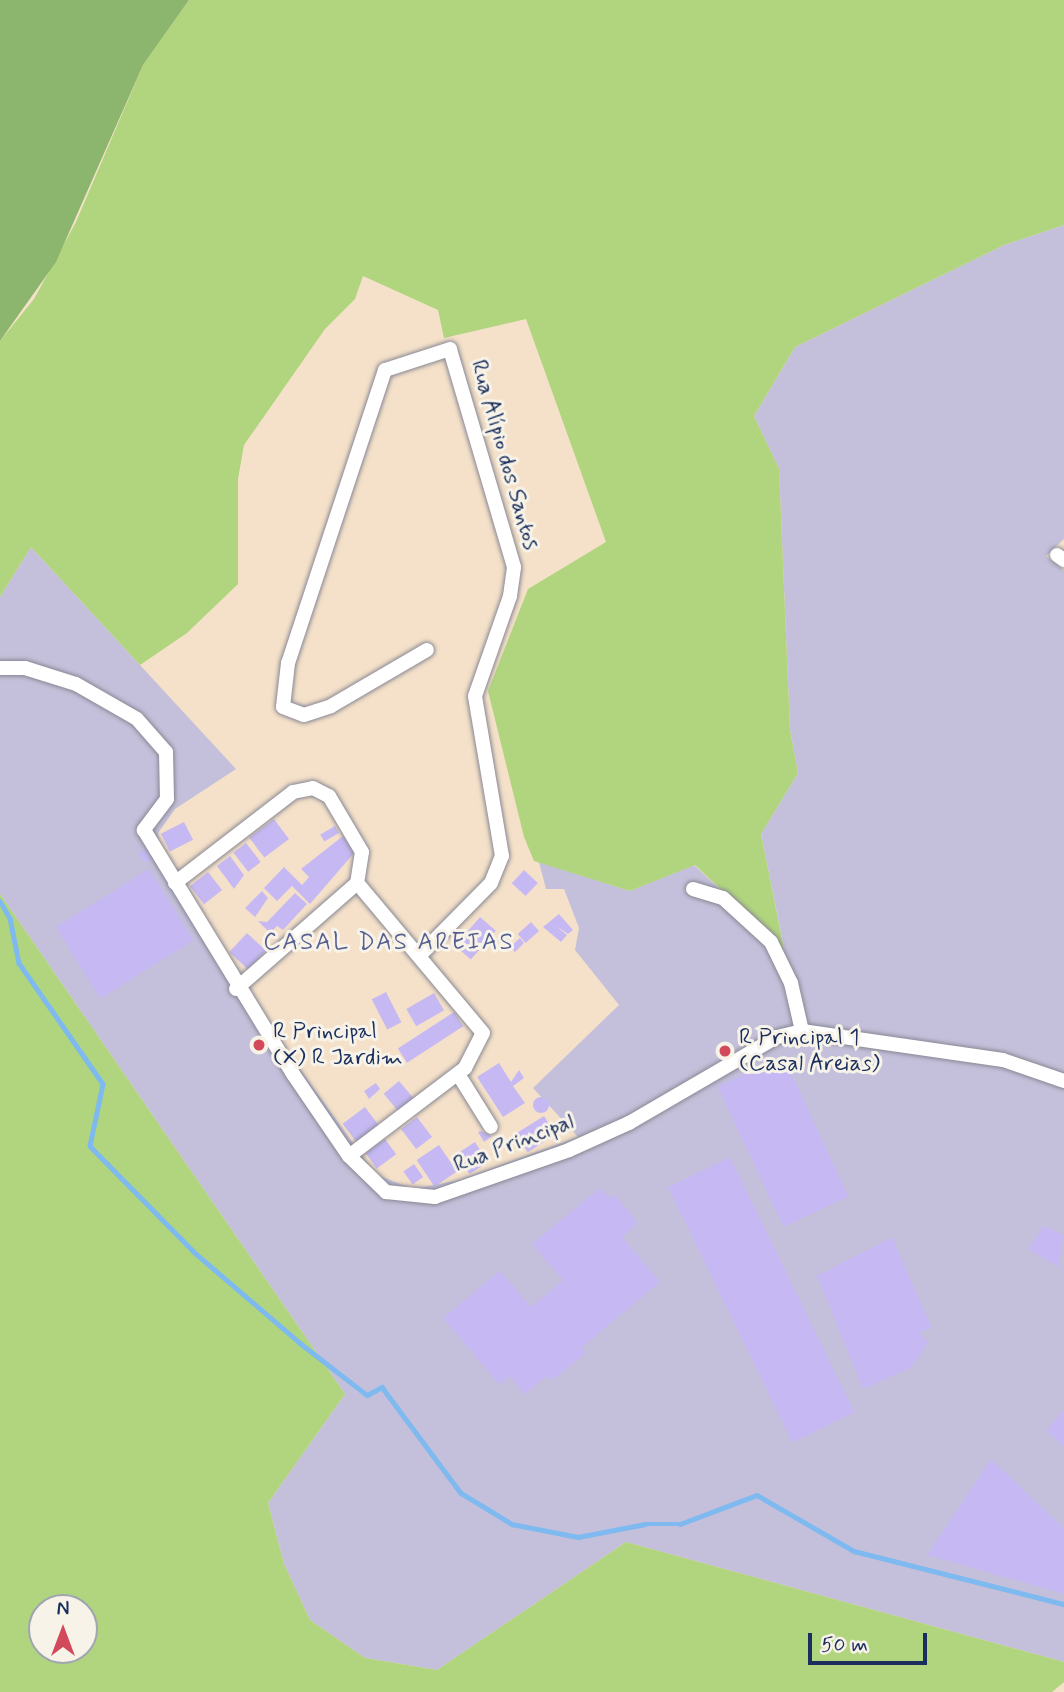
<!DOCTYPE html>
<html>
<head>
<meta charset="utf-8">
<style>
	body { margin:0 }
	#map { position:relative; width:1064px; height:1692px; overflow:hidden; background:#f5e1c9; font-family:Mynerve,sans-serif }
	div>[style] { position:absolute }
	.industrial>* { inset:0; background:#c4c0db }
	.green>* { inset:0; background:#b1d57e }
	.forest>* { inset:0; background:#8cb66d }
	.stream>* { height:4.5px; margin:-2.25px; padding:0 2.25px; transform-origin:2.25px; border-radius:2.25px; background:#7eb9f0 }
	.building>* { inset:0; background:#c6b9f3; transform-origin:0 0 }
	.round { border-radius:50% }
	.roads { filter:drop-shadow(0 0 2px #888894) drop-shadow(0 0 2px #888894) }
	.street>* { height:14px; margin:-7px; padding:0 7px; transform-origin:7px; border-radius:7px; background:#fff }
	.dots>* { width:19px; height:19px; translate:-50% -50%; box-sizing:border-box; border:4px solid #f7f3e8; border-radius:50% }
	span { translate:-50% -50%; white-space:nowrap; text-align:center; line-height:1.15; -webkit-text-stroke:6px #f7f3e8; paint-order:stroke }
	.street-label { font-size:23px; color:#1b2f5e }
	.poi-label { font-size:23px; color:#1b2f5e }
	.left { translate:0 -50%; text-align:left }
	.neighbourhood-label { font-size:24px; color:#575f92; letter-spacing:2px }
	.north { position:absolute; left:28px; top:1594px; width:70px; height:70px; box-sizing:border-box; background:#f7f3e8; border:2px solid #9fa5b1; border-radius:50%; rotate:0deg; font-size:19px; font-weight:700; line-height:28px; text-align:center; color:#1b2f5e }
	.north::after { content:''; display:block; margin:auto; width:24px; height:32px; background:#d1495b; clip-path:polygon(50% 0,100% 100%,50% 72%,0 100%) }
	.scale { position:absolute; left:808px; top:1633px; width:119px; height:32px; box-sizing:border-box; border:4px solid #1b2f5e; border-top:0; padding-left:9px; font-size:21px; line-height:24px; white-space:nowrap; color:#1b2f5e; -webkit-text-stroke:5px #f7f3e8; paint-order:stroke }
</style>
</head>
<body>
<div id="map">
	<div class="industrial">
		<i style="clip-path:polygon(1064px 225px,1064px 539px,1046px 556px,1064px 571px,1064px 1662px,626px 1542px,437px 1670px,365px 1658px,310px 1620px,284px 1564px,268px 1503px,345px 1394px,0 894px,0 597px,31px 547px,236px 769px,175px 809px,158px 833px,160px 847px,255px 1006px,375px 1174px,413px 1189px,460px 1180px,578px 1137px,533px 1088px,619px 1005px,575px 950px,579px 928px,564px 889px,546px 889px,539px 862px,630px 891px,694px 865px,784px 948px,761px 834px,798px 773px,790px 730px,779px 469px,754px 416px,795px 347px,1004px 245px)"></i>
	</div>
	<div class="green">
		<i style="clip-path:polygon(189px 0,1064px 0,1064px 225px,1004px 245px,795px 347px,754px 416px,779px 469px,790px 730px,798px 773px,761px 834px,784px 949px,695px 865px,630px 891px,534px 861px,524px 837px,488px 691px,528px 589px,606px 542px,526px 319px,444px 338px,438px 310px,363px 276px,355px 299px,325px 329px,244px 445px,238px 479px,238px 584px,187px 633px,140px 665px,31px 547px,0 597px,0 341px,34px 299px,76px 222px,143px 65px)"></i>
		<i style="clip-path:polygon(evenodd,0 894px,345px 1394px,268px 1503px,284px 1564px,310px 1620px,365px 1658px,437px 1670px,626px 1542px,1064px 1662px,1064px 1682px,1052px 1692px,0 1692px,0 894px,84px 1608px,84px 1650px,42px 1650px,42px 1608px,84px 1608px)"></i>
	</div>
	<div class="forest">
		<i style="clip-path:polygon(0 0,189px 0,143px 65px,56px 262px,0 341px)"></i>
	</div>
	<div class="stream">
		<i style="left:0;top:901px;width:20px;rotate:60deg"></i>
		<i style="left:10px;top:918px;width:46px;rotate:78.7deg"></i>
		<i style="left:19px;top:963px;width:147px;rotate:55.2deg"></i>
		<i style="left:103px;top:1084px;width:63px;rotate:101.8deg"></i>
		<i style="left:90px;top:1146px;width:148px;rotate:45.5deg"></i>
		<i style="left:194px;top:1252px;width:140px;rotate:40.6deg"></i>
		<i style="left:300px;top:1343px;width:85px;rotate:37.8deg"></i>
		<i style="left:367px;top:1395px;width:17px;rotate:-28deg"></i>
		<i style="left:382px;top:1387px;width:132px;rotate:53.3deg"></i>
		<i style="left:461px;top:1493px;width:60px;rotate:31.3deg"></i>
		<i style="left:512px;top:1524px;width:67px;rotate:11.1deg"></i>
		<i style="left:578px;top:1537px;width:68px;rotate:-11deg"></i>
		<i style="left:645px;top:1524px;width:35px"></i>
		<i style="left:680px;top:1524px;width:82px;rotate:-20.6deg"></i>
		<i style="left:757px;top:1495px;width:112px;rotate:30deg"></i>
		<i style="left:854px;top:1551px;width:217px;rotate:14.2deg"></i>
	</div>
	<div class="building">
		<i style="left:274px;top:819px;width:25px;height:31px;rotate:53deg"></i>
		<i style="left:184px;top:822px;width:20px;height:26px;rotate:63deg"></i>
		<i style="left:335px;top:826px;width:8px;height:17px;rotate:60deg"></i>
		<i style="clip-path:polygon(343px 836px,354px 853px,310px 904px,292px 886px,277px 901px,264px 888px,284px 867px,302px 885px,309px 877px,301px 869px)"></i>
		<i style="left:246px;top:843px;width:24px;height:16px;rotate:52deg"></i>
		<i style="clip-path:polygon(145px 849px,151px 859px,145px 863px,138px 853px)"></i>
		<i style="clip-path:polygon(230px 856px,244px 875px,234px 889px,217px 866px)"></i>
		<i style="left:149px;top:869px;width:84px;height:110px;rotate:58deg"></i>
		<i style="left:524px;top:870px;width:19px;height:18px;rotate:43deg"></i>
		<i style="left:208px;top:872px;width:23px;height:23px;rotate:52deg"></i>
		<i style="clip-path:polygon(262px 891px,268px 898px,255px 917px,245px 908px)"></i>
		<i style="clip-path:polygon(295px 893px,307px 904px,283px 930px,277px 926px,270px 933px,258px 921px,267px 922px)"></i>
		<i style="clip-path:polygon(559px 914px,573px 930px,568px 934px,556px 926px,567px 935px,561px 942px,543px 927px)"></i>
		<i style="left:480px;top:917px;width:21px;height:38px;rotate:41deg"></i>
		<i style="left:531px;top:922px;width:12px;height:18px;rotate:48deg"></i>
		<i style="left:247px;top:933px;width:26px;height:26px;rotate:43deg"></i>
		<i style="clip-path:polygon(502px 935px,510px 941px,505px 946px,497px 940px)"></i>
		<i style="clip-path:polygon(520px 938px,524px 943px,515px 952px,510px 947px)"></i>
		<i style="left:386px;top:992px;width:34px;height:16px;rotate:63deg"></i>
		<i style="left:434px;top:993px;width:20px;height:32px;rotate:60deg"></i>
		<i style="left:454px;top:1012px;width:17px;height:67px;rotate:57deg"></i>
		<i style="left:783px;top:1056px;width:155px;height:72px;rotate:65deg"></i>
		<i style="clip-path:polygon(499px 1063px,511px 1082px,519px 1070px,524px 1078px,513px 1086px,525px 1103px,503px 1117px,477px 1077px)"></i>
		<i style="left:399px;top:1081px;width:23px;height:20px;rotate:50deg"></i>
		<i style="clip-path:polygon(376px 1083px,380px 1089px,369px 1099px,364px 1091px)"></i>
		<i class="round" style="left:533px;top:1097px;width:16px;height:16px"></i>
		<i style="left:365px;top:1107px;width:25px;height:28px;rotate:53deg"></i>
		<i style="left:544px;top:1116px;width:22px;height:33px;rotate:58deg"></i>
		<i style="left:417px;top:1117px;width:25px;height:20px;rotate:53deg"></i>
		<i style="clip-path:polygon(478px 1132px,481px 1131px,492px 1136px,484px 1142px)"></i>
		<i style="left:385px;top:1139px;width:19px;height:24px;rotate:54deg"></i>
		<i style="left:475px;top:1142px;width:24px;height:22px;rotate:57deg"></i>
		<i style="left:439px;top:1145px;width:32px;height:27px;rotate:56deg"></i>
		<i style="left:730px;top:1157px;width:284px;height:69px;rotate:64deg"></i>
		<i style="left:414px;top:1164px;width:16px;height:13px;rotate:55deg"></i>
		<i style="clip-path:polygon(600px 1188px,609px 1198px,614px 1194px,638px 1223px,622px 1237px,660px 1282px,581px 1348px,586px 1353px,551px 1381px,547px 1376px,525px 1394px,510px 1376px,500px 1385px,443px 1318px,500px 1271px,531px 1307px,563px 1280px,532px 1244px)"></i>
		<i style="clip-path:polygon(1043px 1226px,1064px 1235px,1058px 1267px,1029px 1249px)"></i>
		<i style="clip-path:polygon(892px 1237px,932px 1328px,919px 1333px,928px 1342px,912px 1367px,863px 1389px,817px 1276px)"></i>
		<i style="clip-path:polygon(1064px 1410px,1064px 1447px,1046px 1430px)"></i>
		<i style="clip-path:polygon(991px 1459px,1064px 1528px,1064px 1594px,927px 1555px)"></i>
	</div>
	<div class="roads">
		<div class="street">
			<i style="left:1057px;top:555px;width:9px;rotate:36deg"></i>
			<i style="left:0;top:668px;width:25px"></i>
			<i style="left:25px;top:668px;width:53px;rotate:17.4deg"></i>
			<i style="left:76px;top:684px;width:70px;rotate:29.8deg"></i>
			<i style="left:137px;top:719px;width:44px;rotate:48.7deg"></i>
			<i style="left:166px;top:752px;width:47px;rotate:88.8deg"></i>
			<i style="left:167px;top:799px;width:39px;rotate:127deg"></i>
			<i style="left:144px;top:830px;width:286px;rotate:58.6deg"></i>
			<i style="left:293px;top:1074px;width:99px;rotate:55.7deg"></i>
			<i style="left:349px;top:1156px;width:52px;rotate:44.2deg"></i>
			<i style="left:386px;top:1192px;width:49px;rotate:5.8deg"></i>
			<i style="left:435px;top:1197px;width:142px;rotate:-19.3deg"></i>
			<i style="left:569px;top:1150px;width:66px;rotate:-24.2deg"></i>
			<i style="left:629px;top:1123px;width:171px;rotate:-30.2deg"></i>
			<i style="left:777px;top:1037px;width:26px;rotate:-13deg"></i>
			<i style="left:802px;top:1031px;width:203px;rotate:8.2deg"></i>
			<i style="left:1003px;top:1060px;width:65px;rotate:19deg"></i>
			<i style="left:175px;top:883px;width:149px;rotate:-37.6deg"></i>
			<i style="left:293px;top:792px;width:20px;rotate:-11deg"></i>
			<i style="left:313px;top:788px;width:18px;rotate:27deg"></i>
			<i style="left:329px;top:796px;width:65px;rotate:59.5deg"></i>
			<i style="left:362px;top:852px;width:31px;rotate:99deg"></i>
			<i style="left:693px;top:889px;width:31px;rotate:17deg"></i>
			<i style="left:723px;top:898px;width:65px;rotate:42.5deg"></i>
			<i style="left:771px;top:942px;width:46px;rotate:64deg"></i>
			<i style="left:791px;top:983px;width:49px;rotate:77.1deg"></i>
			<i style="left:422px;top:953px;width:98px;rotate:-45.4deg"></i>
			<i style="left:491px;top:883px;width:29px;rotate:-68deg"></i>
			<i style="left:502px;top:856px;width:162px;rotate:-99.6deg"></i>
			<i style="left:475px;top:696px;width:106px;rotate:-70.7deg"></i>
			<i style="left:510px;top:596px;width:29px;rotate:-82deg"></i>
			<i style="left:514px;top:567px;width:227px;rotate:-106.4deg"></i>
			<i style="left:450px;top:349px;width:68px;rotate:162.1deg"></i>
			<i style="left:385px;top:370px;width:309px;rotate:108.3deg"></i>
			<i style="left:288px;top:663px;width:44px;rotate:96.5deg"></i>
			<i style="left:283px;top:707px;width:22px;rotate:21deg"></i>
			<i style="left:304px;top:715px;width:28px;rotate:-18deg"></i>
			<i style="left:331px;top:706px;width:111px;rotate:-30.3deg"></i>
			<i style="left:236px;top:989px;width:161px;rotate:-41.2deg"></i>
			<i style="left:458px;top:1074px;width:62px;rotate:58.1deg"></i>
			<i style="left:349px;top:1156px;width:146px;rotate:-37.2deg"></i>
			<i style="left:465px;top:1068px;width:39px;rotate:-63deg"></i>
			<i style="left:483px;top:1033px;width:196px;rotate:-130deg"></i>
		</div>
	</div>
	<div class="dots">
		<i style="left:259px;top:1045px;background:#d1495b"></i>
		<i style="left:725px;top:1051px;background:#d1495b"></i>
	</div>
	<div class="street-label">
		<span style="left:504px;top:455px;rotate:74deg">Rua Alípio dos Santos</span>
		<span style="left:514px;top:1144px;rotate:-21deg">Rua Principal</span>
	</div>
	<div class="poi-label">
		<span class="left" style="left:273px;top:1045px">R Principal<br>(X) R Jardim</span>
		<span class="left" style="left:739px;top:1051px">R Principal 1<br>(Casal Areias)</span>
	</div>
	<div class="neighbourhood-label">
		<span style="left:389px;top:943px">CASAL DAS AREIAS</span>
	</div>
	<div class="north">N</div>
	<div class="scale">50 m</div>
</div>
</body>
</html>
